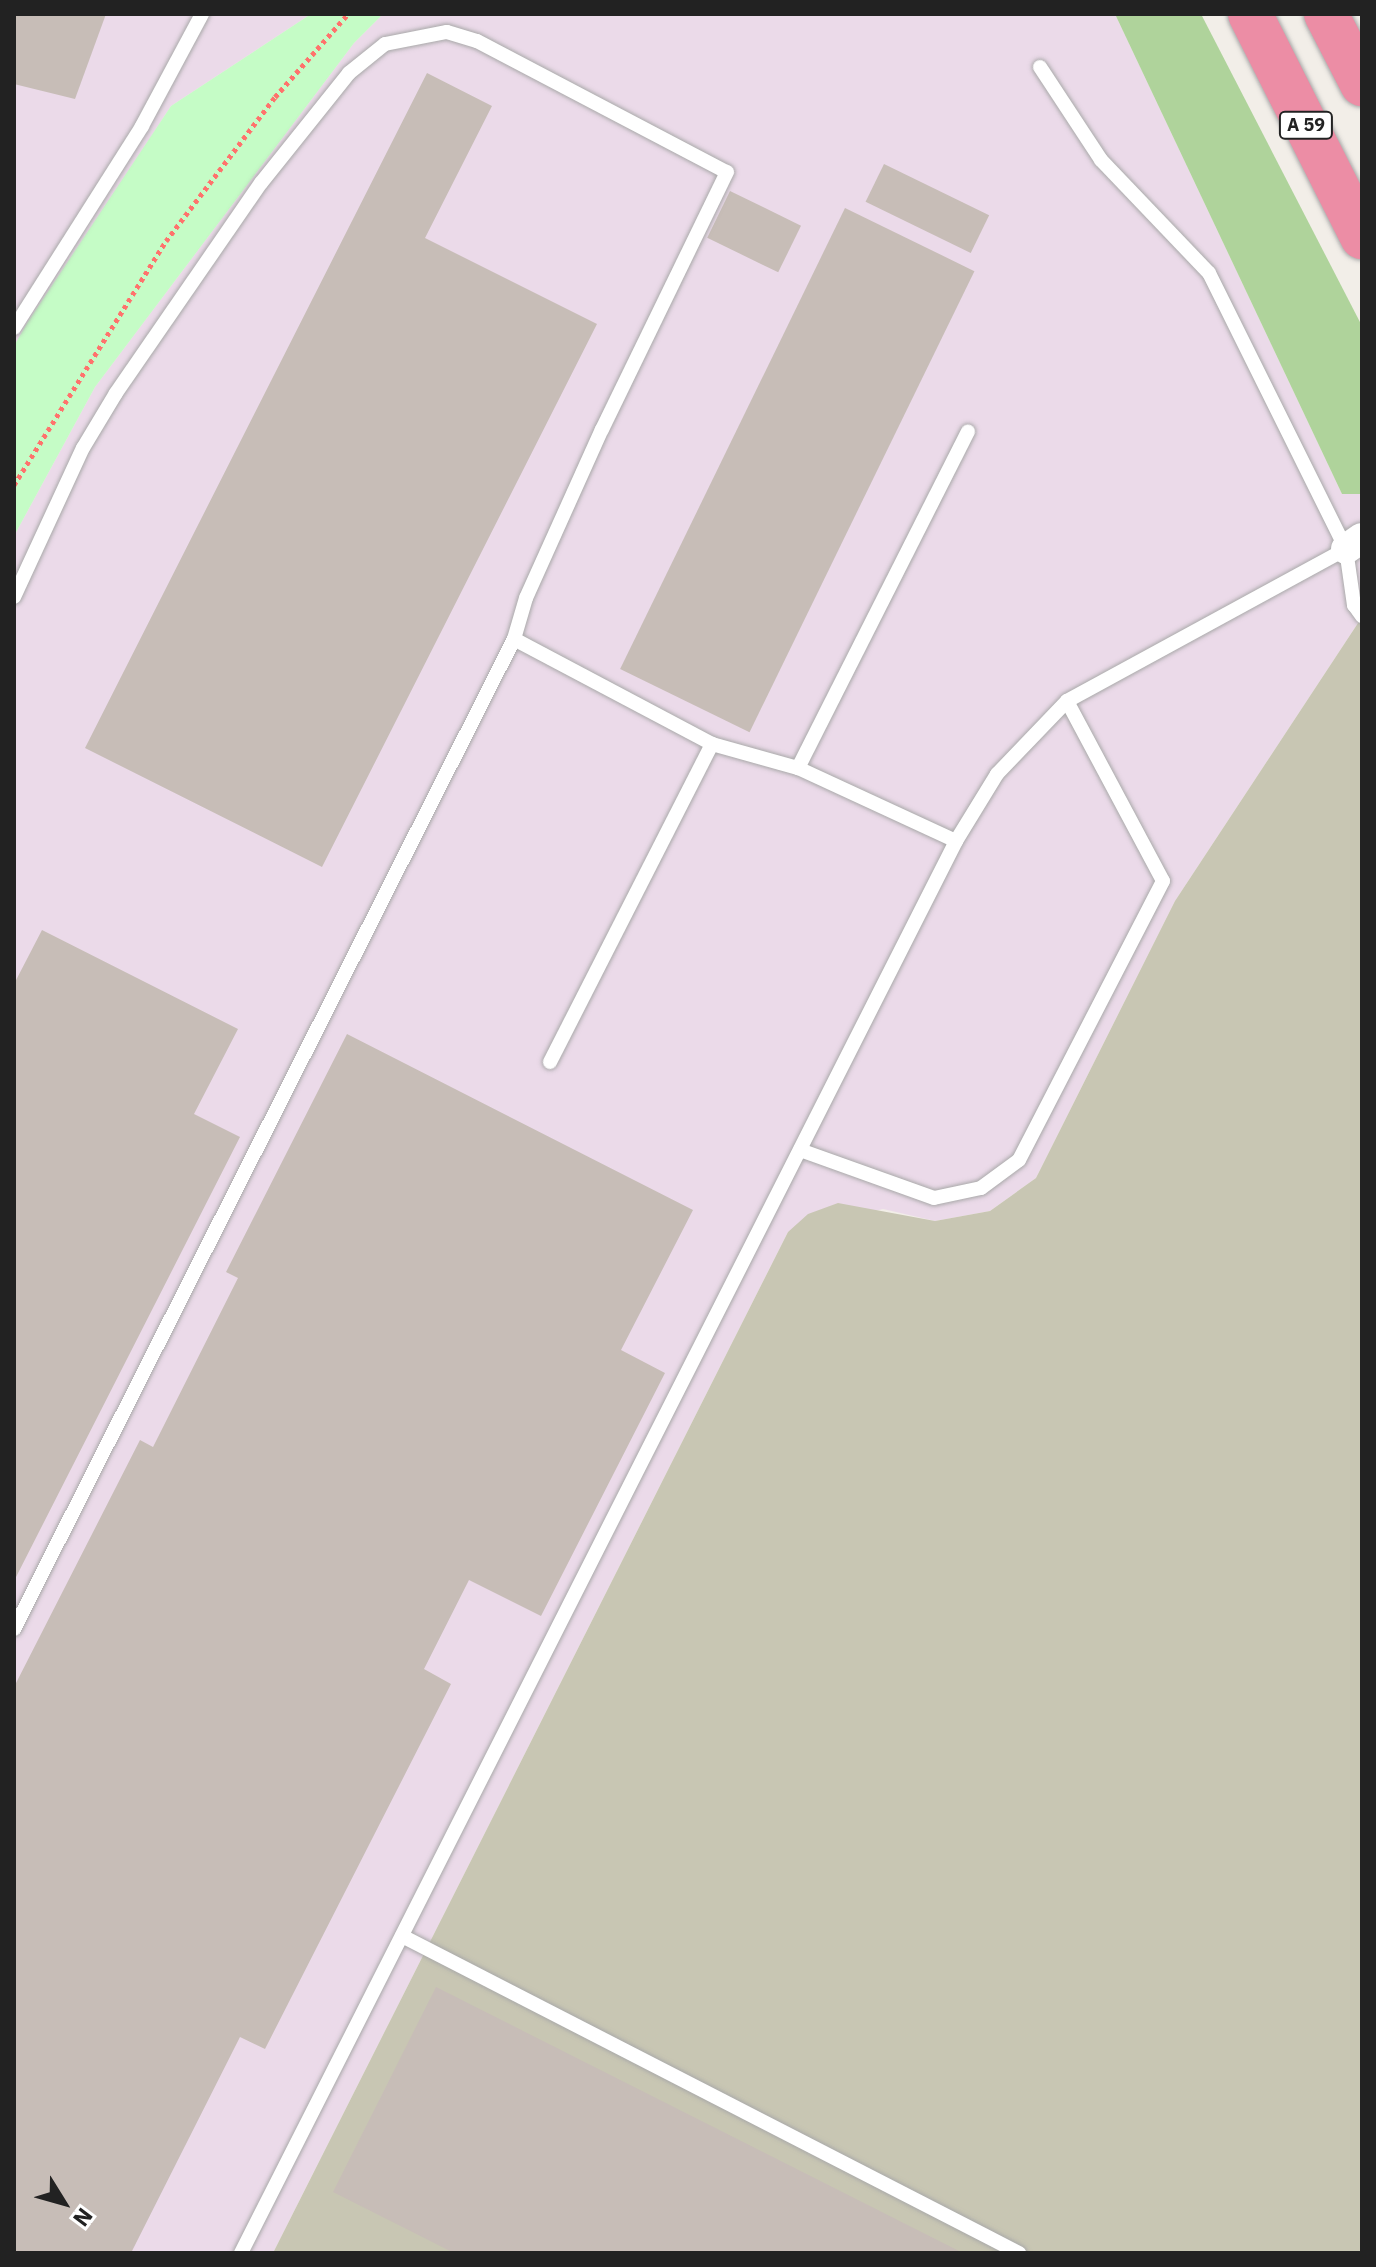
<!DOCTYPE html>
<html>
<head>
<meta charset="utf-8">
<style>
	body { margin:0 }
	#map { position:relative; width:1376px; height:2267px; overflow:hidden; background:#f2eee8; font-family:"IBM Plex Sans",sans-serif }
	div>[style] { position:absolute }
	.industrial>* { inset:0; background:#ebdae9 }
	.construction>* { inset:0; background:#c8c6b3 }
	.forest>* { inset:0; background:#afd39b }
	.park>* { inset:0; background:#c5fcc6 }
	.building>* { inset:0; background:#c7bdb7; transform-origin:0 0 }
	.path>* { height:5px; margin-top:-2.5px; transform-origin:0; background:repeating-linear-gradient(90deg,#ff726c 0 4px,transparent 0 8px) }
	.roads { filter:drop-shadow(0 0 2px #a9a9a9) drop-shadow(0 0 2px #a9a9a9) }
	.service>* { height:14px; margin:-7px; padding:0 7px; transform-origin:7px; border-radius:7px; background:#fff }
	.minor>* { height:30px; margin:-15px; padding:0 15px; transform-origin:15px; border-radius:15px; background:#fff }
	.motorway>* { height:44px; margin:-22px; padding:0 22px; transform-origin:22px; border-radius:22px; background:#ec8da5 }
	span { translate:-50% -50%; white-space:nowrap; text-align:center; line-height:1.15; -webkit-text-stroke:6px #fff; paint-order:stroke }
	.shield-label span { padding:2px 6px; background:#fff; border:2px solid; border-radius:6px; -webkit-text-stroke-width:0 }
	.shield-label { font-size:18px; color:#222; font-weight:700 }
	.frame { position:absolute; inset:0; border:16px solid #222; pointer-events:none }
	.north { position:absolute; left:24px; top:2163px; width:80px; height:80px; -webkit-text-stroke:6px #fff; paint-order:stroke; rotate:127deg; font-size:22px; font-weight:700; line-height:32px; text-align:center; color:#222 }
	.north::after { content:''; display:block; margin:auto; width:28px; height:36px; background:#222; clip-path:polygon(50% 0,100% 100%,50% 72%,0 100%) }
</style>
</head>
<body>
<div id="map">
	<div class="industrial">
		<i style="clip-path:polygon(14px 14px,311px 14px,171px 106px,14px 346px)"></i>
		<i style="clip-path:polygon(383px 14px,1115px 14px,1342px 494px,1362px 494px,1362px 617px,1175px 901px,1036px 1178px,990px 1211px,935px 1221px,883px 1209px,788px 1232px,273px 2253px,14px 2253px,14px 536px,95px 387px,354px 43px)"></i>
	</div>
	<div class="construction">
		<i style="clip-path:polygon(1362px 617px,1362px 2253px,273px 2253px,788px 1232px,808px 1214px,838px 1203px,935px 1221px,990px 1211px,1036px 1178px,1175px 901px)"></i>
	</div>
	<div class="forest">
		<i style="clip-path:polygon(1115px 14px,1201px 14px,1362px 326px,1362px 494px,1342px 494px)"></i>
	</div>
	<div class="park">
		<i style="clip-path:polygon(311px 14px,383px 14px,354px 43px,95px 387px,14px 536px,14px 346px,27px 323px,171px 106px)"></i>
	</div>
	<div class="building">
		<i style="clip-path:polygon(14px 14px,106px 14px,75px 99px,14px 84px)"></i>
		<i style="clip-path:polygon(427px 73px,492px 106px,425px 238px,597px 324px,322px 867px,85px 748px)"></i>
		<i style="left:884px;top:164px;width:117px;height:42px;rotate:26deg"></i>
		<i style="left:730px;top:191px;width:79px;height:52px;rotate:26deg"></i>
		<i style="left:845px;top:208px;width:144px;height:513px;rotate:26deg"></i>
		<i style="clip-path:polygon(42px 930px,238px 1029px,194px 1114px,240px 1137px,14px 1581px,14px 984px)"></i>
		<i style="clip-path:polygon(347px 1034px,693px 1210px,621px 1350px,665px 1373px,541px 1616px,469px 1580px,424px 1669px,451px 1684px,265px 2049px,240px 2037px,131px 2253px,14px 2253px,14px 1687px,140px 1440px,153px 1447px,238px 1278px,226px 1272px)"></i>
		<i style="clip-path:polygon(436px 1987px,963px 2253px,454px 2253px,333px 2192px)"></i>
	</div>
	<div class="path">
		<i style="left:14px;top:485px;width:287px;rotate:-58.1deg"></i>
		<i style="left:166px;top:241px;width:181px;rotate:-52.9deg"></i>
		<i style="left:275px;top:97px;width:111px;rotate:-48.7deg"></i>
	</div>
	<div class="roads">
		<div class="service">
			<i style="left:1040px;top:67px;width:111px;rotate:56.7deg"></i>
			<i style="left:1101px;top:160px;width:156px;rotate:46.3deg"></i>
			<i style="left:1209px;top:273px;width:308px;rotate:63.6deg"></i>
			<i style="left:1346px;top:549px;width:57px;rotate:81.9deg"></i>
			<i style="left:1354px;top:605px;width:14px;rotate:54deg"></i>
			<i style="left:14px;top:328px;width:239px;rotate:-57.6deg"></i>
			<i style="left:142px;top:126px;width:127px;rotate:-61.8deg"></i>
			<i style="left:14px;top:597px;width:164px;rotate:-65.2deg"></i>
			<i style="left:83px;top:448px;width:64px;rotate:-59deg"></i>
			<i style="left:116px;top:393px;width:255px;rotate:-55.4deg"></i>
			<i style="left:261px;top:183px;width:141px;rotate:-51.3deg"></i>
			<i style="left:349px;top:73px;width:46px;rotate:-38.9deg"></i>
			<i style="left:385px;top:44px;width:63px;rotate:-11deg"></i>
			<i style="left:447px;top:32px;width:31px;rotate:17deg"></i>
			<i style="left:477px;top:41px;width:282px;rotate:27.7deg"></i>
			<i style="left:727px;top:172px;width:286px;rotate:115.9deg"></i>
			<i style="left:602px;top:429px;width:185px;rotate:114.2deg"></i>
			<i style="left:526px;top:598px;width:43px;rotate:106.3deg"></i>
			<i style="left:798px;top:768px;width:377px;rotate:-63.2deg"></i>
			<i style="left:550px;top:1062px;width:357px;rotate:-63deg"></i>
			<i style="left:800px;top:1150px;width:142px;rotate:19.7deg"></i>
			<i style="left:934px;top:1198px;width:48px;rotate:-12deg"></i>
			<i style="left:981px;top:1188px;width:47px;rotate:-36.4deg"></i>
			<i style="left:1019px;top:1160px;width:314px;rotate:-62.7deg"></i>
			<i style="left:1163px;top:881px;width:204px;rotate:-118.1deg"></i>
			<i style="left:14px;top:1629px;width:1109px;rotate:-63.2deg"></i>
			<i style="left:514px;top:639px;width:224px;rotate:27.9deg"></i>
			<i style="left:712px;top:744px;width:89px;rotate:15.6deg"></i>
			<i style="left:798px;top:768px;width:174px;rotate:24.8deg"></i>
			<i style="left:402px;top:1936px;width:694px;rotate:27.19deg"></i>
			<i style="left:241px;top:2253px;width:1583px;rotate:-63.14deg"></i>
			<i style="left:956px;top:841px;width:79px;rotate:-58.5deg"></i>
			<i style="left:997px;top:774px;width:101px;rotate:-46.2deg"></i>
			<i style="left:1067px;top:701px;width:318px;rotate:-28.6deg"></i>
		</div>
		<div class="minor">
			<i style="left:1346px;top:549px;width:19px;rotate:-35deg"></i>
		</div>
		<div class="motorway">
			<i style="left:1250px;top:14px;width:250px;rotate:63.3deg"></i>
			<i style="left:1326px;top:14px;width:79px;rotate:62.8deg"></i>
		</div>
	</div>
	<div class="shield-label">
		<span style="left:1306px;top:125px">A 59</span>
	</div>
	<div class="frame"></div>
	<div class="north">N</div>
</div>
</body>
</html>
